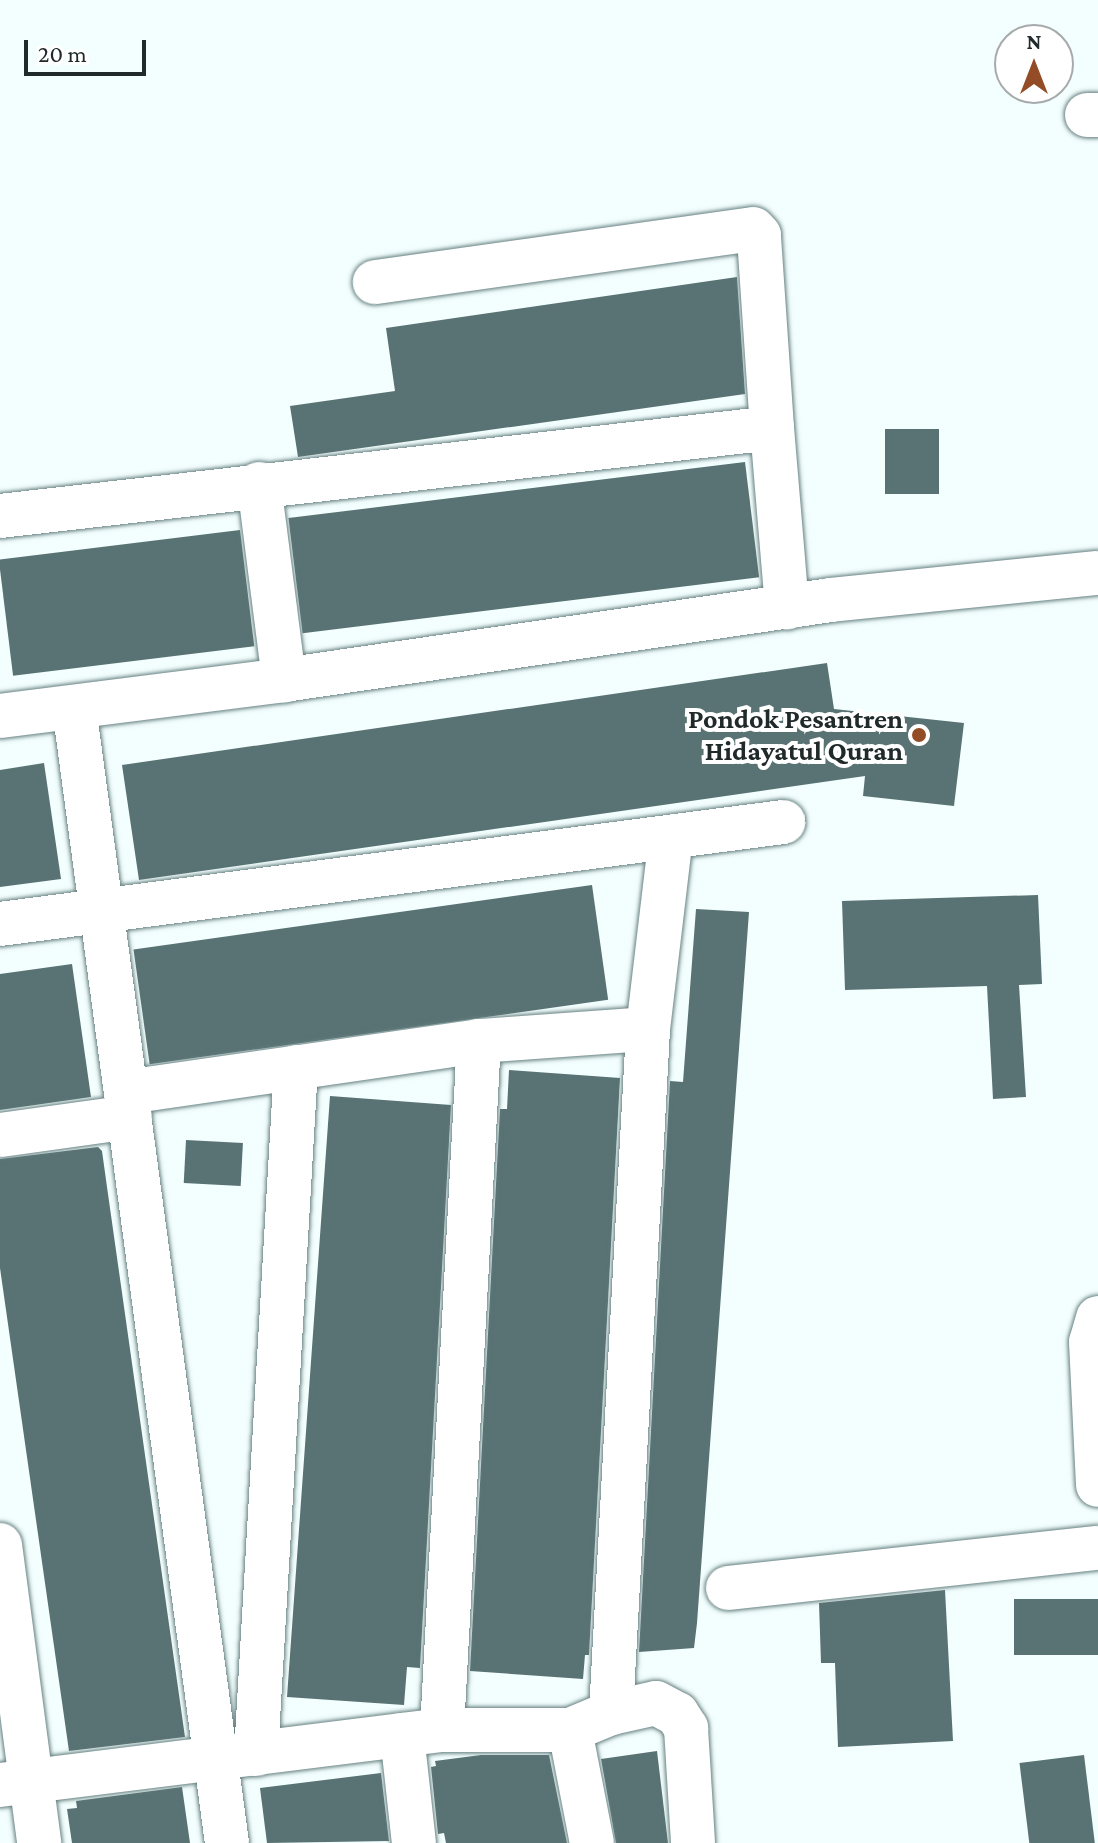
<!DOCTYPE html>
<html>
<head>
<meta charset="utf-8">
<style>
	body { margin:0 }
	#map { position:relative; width:1098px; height:1843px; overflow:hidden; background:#f3fefe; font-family:"Crimson Pro",serif }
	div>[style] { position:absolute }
	.building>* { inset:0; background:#597273; transform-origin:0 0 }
	.roads { filter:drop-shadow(0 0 2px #678181) drop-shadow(0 0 2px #678181) }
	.minor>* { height:44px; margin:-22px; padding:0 22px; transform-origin:22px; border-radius:22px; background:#fff }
	.dots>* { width:22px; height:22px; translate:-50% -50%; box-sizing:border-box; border:4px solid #fff; border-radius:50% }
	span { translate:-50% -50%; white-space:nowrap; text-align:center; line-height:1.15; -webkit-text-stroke:8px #fff; paint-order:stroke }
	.poi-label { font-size:28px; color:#202a2b; font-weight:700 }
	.right { translate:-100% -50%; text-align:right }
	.north { position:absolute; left:994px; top:24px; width:80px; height:80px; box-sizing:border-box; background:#fff; border:2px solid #a6aaaa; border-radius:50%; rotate:0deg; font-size:22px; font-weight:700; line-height:32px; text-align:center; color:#202a2b }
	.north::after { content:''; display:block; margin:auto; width:28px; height:36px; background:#934c26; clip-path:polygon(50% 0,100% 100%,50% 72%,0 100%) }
	.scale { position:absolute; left:24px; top:40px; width:122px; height:36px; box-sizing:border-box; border:4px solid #202a2b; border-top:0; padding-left:10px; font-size:24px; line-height:28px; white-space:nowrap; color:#202a2b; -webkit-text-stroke:6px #fff; paint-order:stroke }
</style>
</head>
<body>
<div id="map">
	<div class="building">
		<i style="clip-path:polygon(737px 277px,745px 394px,298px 457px,290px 406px,395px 391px,386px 328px)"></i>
		<i style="left:885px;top:429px;width:54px;height:65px"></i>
		<i style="left:745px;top:462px;width:116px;height:460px;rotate:83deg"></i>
		<i style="left:240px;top:530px;width:117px;height:243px;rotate:83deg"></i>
		<i style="clip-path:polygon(827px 663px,834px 709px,964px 723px,954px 806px,863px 796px,865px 776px,139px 880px,122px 765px)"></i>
		<i style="clip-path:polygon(44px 763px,61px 879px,0 887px,0 770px)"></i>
		<i style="left:592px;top:885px;width:116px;height:463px;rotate:82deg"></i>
		<i style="clip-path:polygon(1038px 895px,1042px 984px,1019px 985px,1026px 1097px,993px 1099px,987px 986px,845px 990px,842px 901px)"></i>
		<i style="clip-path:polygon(696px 909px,749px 912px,697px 1623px,694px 1648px,639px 1652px,670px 1081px,683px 1082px)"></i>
		<i style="clip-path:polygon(72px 964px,91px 1097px,0 1110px,0 974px)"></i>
		<i style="clip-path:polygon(509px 1070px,620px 1078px,589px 1655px,585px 1655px,583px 1679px,470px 1671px,500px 1109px,507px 1109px)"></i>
		<i style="clip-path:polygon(330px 1096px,451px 1105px,420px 1668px,407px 1667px,404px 1705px,287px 1697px)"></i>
		<i style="left:186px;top:1140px;width:57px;height:43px;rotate:3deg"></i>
		<i style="clip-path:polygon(98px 1147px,102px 1151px,107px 1187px,185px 1737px,69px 1751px,0 1268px,0 1159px)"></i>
		<i style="clip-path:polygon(945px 1590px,953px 1741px,838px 1747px,835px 1663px,821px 1663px,819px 1603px)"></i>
		<i style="left:1098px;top:1599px;width:56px;height:84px;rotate:90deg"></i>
		<i style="clip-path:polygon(657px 1751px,668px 1843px,616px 1843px,601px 1759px)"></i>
		<i style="clip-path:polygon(481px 1755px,549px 1755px,567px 1843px,446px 1843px,444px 1833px,438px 1834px,431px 1767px,436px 1766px,435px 1761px)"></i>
		<i style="left:1084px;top:1755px;width:89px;height:65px;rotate:83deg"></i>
		<i style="clip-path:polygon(381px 1773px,389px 1841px,267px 1843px,260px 1788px)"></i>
		<i style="clip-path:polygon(182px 1787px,190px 1843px,72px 1843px,67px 1809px,77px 1808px,76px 1801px)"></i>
	</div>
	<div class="roads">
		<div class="minor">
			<i style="left:1087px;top:115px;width:11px"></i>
			<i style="left:772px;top:428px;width:180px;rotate:85.2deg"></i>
			<i style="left:259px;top:484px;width:198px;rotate:82.7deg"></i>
			<i style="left:0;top:516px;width:777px;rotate:-6.5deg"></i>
			<i style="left:772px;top:428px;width:193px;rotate:-93.9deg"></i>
			<i style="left:759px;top:235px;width:8px;rotate:-135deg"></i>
			<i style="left:753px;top:229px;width:382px;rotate:172deg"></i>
			<i style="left:74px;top:707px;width:1146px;rotate:82.33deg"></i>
			<i style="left:0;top:716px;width:286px;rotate:-7.2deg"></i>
			<i style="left:284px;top:680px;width:553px;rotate:-8.32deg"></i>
			<i style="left:831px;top:600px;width:268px;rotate:-5.8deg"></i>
			<i style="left:0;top:924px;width:790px;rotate:-7.42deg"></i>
			<i style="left:127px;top:1092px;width:356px;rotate:-8.2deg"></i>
			<i style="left:479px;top:1041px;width:169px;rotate:-4.1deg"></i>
			<i style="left:0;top:1135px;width:131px;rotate:-7.9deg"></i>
			<i style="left:1098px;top:1318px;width:25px;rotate:106deg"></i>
			<i style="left:1091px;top:1342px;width:143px;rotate:87.2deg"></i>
			<i style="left:0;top:1545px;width:301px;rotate:82.5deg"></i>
			<i style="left:728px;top:1588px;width:372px;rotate:-6.2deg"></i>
			<i style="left:611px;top:1713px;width:685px;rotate:-86.9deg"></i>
			<i style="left:648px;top:1029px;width:193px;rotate:-83.2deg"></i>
			<i style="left:442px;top:1730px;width:690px;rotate:-86.93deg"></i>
			<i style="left:570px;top:1730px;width:115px;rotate:79deg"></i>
			<i style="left:402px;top:1735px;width:109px;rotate:83.7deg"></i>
			<i style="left:256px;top:1754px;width:688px;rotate:-86.67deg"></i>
			<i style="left:0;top:1785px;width:445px;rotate:-7.1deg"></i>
			<i style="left:442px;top:1730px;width:128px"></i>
			<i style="left:570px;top:1730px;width:44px;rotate:-22.5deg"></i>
			<i style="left:611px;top:1713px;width:46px;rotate:-12.5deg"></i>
			<i style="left:656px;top:1703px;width:24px;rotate:28deg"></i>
			<i style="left:677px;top:1714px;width:17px;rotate:57deg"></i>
			<i style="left:686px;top:1728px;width:115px;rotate:86.5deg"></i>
		</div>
	</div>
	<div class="dots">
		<i style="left:919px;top:735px;background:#934c26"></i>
	</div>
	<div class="poi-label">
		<span class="right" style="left:903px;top:735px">Pondok Pesantren<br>Hidayatul Quran</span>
	</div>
	<div class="north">N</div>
	<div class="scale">20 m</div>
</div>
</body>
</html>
